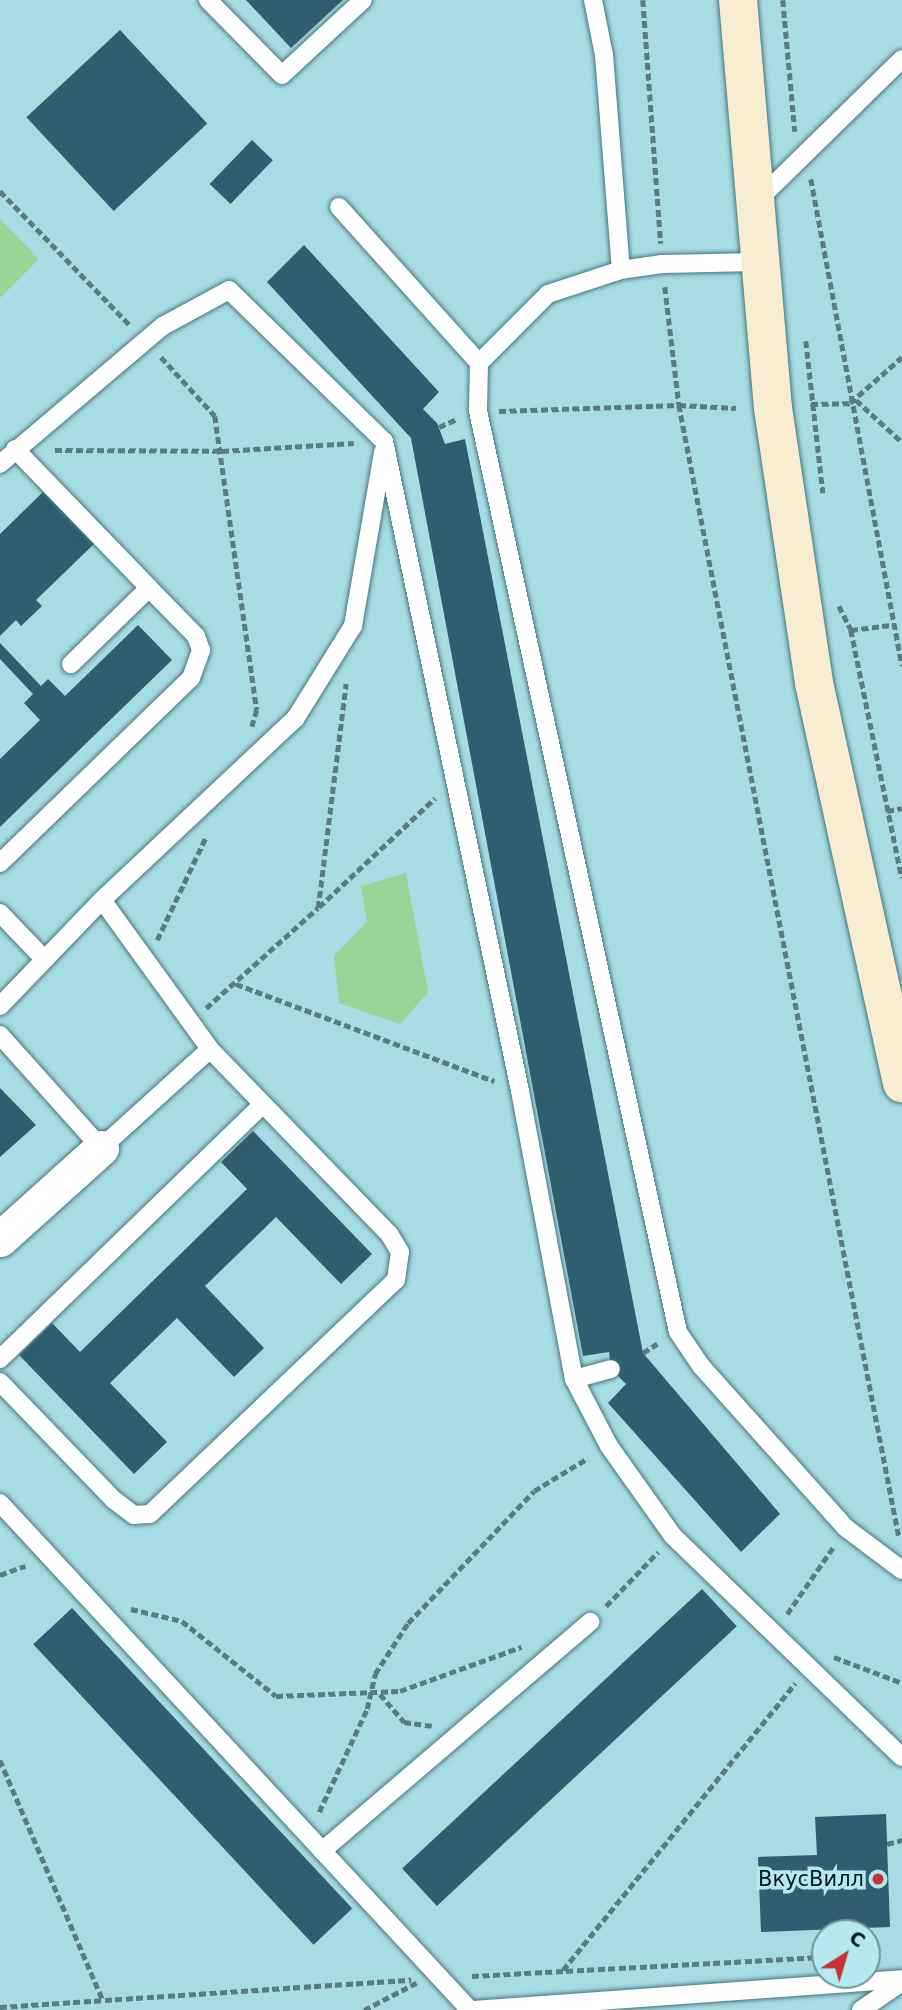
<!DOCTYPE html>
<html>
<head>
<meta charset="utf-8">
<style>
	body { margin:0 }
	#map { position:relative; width:902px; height:2010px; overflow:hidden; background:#a7dce2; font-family:"DejaVu Sans",sans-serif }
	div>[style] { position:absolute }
	.green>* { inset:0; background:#97d697 }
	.building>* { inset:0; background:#2e5e6f; transform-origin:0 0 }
	.path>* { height:4.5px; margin-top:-2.25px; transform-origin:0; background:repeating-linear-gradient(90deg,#587d81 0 7px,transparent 0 10.5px) }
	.roads { filter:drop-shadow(0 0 2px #44767b) drop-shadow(0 0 2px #44767b) }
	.lane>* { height:18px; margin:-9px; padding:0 9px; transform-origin:9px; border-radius:9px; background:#fff }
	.street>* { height:35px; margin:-17.5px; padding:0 17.5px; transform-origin:17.5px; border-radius:17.5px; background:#fff }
	.secondary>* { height:38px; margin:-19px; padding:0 19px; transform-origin:19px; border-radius:19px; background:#f8ecd1 }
	.dots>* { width:19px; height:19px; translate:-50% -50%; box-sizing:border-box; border:4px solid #b4e9ef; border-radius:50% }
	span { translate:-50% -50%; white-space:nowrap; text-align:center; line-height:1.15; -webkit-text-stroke:7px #b4e9ef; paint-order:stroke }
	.poi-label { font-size:21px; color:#04181a }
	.right { translate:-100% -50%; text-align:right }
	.north { position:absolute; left:811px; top:1919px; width:70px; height:70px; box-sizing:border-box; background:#b4e9ef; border:2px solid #6e959a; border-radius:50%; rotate:37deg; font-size:19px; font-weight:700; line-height:28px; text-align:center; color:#04181a }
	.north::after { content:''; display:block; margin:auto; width:24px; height:32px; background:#c33437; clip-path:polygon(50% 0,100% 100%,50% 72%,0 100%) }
</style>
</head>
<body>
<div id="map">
	<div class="green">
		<i style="clip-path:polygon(0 219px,39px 259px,0 298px)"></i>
		<i style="clip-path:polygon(406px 873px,428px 992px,400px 1024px,339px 1003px,334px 956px,367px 922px,361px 886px)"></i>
	</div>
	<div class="building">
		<i style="clip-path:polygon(246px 0,343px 0,291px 48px)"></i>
		<i style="left:120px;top:30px;width:128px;height:128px;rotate:47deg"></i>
		<i style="left:252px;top:140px;width:29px;height:61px;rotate:44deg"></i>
		<i style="clip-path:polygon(304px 245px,439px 392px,423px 409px,437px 423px,445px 444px,465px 439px,643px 1353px,780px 1514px,741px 1552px,608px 1403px,626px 1384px,611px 1369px,609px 1352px,583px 1356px,411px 438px,267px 282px)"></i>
		<i style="clip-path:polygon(43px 492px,94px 544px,36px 600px,42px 606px,21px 626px,16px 620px,0 636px,0 534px)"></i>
		<i style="clip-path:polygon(138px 625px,172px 660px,0 827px,0 759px,40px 720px,24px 703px,33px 694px,0 659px,0 643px,41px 686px,48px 679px,65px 696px)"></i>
		<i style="clip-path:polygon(0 1088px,36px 1125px,0 1157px)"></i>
		<i style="clip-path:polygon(253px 1131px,372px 1254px,341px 1284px,276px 1217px,205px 1286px,264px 1348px,234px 1377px,177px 1318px,110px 1383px,167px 1442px,134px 1474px,19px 1355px,52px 1323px,80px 1352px,247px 1189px,221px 1162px)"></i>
		<i style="left:702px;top:1589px;width:51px;height:410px;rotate:47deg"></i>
		<i style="left:72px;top:1608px;width:411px;height:53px;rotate:47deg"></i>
		<i style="clip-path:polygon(886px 1814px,890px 1927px,761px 1932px,758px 1857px,817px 1855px,815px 1817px)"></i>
	</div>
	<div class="path">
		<i style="left:643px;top:0;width:244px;rotate:85.8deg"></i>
		<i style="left:783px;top:0;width:132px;rotate:84.8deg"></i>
		<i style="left:811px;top:179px;width:495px;rotate:79.4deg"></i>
		<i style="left:0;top:191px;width:187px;rotate:45.9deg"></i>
		<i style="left:665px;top:287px;width:119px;rotate:83.2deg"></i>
		<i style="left:679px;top:405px;width:1153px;rotate:79deg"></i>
		<i style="left:806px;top:341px;width:153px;rotate:83.6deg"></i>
		<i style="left:161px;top:357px;width:80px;rotate:47.5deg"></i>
		<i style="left:215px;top:416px;width:297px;rotate:81.9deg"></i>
		<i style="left:257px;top:710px;width:17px;rotate:107deg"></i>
		<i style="left:856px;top:400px;width:62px;rotate:42.4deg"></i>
		<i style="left:811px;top:404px;width:39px;rotate:-1deg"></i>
		<i style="left:850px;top:403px;width:69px;rotate:-41.5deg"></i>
		<i style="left:499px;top:411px;width:180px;rotate:-1.9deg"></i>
		<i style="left:679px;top:405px;width:57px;rotate:3deg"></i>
		<i style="left:439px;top:427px;width:20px;rotate:-24deg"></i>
		<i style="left:55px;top:450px;width:167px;rotate:0.3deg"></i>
		<i style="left:222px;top:451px;width:132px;rotate:-3.5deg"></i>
		<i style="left:839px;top:606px;width:27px;rotate:63deg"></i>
		<i style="left:851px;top:630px;width:253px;rotate:78.4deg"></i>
		<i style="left:851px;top:630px;width:40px;rotate:-7.1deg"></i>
		<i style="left:887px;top:811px;width:15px;rotate:-11deg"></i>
		<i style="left:319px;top:907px;width:159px;rotate:-43.2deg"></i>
		<i style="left:157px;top:940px;width:114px;rotate:-64.6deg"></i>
		<i style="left:236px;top:984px;width:276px;rotate:20.6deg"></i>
		<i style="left:206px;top:1008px;width:150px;rotate:-41.8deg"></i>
		<i style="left:318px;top:908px;width:226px;rotate:-82.9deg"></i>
		<i style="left:643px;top:1353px;width:17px;rotate:-33deg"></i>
		<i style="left:0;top:1575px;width:27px;rotate:-20deg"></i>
		<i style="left:606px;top:1606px;width:75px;rotate:-46.1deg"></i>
		<i style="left:131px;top:1609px;width:52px;rotate:13.2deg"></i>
		<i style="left:182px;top:1621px;width:120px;rotate:38.6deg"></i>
		<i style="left:276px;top:1696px;width:124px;rotate:-2.3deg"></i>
		<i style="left:400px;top:1691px;width:129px;rotate:-20deg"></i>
		<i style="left:787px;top:1614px;width:83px;rotate:-55.3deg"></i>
		<i style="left:834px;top:1657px;width:73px;rotate:20.9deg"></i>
		<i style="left:380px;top:1694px;width:37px;rotate:49deg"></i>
		<i style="left:404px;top:1722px;width:28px;rotate:8deg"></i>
		<i style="left:0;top:1760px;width:261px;rotate:66.8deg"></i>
		<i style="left:319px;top:1812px;width:114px;rotate:-65deg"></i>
		<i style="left:367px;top:1709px;width:36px;rotate:-77deg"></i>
		<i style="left:375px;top:1674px;width:61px;rotate:-57.1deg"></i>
		<i style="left:408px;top:1623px;width:182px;rotate:-46.3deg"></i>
		<i style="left:534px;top:1491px;width:63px;rotate:-31.4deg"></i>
		<i style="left:887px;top:1844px;width:16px;rotate:-15deg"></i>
		<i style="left:563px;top:1970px;width:369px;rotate:-51deg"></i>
		<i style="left:472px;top:1976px;width:354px;rotate:-3.1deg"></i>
		<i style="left:0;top:2007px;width:412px;rotate:-3.8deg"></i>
		<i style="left:364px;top:2010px;width:59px;rotate:-27.4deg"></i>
	</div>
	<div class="roads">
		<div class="lane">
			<i style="left:208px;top:0;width:105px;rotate:45.4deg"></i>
			<i style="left:282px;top:75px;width:110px;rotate:-42.8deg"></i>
			<i style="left:593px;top:0;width:56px;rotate:78.7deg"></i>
			<i style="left:604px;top:55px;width:216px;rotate:85.5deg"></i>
			<i style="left:757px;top:201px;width:203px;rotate:-44.4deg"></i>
			<i style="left:339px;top:207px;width:210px;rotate:48.1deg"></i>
			<i style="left:758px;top:262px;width:96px;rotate:178.8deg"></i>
			<i style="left:662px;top:264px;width:41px;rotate:171.7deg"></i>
			<i style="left:621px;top:270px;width:77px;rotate:161.8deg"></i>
			<i style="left:548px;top:294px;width:98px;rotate:135deg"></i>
			<i style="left:479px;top:363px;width:48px;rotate:91.2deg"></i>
			<i style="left:478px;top:411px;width:942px;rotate:77.75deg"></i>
			<i style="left:678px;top:1332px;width:41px;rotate:55.9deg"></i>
			<i style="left:701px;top:1366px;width:217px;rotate:48.2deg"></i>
			<i style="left:846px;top:1528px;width:70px;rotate:36.9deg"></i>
			<i style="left:15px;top:449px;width:193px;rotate:46deg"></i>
			<i style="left:0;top:464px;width:214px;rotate:-40.3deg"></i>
			<i style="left:163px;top:326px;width:75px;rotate:-28.6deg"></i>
			<i style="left:229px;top:290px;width:216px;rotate:44.3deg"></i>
			<i style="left:384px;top:441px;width:664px;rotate:78.18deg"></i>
			<i style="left:520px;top:1091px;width:293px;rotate:79.4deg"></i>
			<i style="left:574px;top:1379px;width:76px;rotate:62.4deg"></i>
			<i style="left:609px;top:1446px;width:110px;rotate:54.6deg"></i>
			<i style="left:673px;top:1536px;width:318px;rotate:44deg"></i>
			<i style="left:0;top:863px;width:266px;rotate:-44.1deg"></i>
			<i style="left:191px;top:678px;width:30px;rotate:-70deg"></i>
			<i style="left:201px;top:650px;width:15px;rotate:-110deg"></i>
			<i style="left:196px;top:636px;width:67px;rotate:-134.4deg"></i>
			<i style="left:149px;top:588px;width:109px;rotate:135.7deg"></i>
			<i style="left:0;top:913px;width:62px;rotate:46.3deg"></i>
			<i style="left:0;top:1006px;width:147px;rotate:-46.1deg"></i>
			<i style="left:102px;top:900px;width:265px;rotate:-43.2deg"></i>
			<i style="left:295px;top:719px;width:110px;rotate:-58.1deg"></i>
			<i style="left:353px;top:626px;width:177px;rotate:-80.2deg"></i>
			<i style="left:0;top:1035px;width:152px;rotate:48.2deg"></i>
			<i style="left:101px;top:1148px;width:147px;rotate:-42.2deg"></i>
			<i style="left:210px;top:1049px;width:184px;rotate:-125.9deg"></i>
			<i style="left:0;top:1359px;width:366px;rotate:-44.1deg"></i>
			<i style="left:574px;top:1379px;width:38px;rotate:-15deg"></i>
			<i style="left:0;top:1382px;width:164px;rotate:46deg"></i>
			<i style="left:114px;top:1500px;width:25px;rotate:37deg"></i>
			<i style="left:134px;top:1515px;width:16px;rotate:-4deg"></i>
			<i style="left:150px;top:1514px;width:340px;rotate:-43.6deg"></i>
			<i style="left:396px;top:1280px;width:28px;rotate:-82deg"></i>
			<i style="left:400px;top:1252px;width:21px;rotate:-121deg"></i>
			<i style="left:389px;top:1234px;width:257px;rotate:-134.1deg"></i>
			<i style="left:0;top:1503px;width:691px;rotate:47.17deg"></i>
			<i style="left:322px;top:1851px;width:353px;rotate:-40.5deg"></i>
			<i style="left:473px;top:2010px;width:430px;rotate:-4.1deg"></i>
			<i style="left:861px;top:2010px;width:50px;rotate:-34.3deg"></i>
		</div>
		<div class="street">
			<i style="left:0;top:1239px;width:136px;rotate:-42deg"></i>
		</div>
		<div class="secondary">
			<i style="left:738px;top:0;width:409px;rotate:85.1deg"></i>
			<i style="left:773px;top:408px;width:278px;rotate:81.5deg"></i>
			<i style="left:814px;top:683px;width:410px;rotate:77.6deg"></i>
		</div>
	</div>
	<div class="dots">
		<i style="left:878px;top:1879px;background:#c33437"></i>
	</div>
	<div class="poi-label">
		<span class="right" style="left:864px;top:1879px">ВкусВилл</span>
	</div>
	<div class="north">С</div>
</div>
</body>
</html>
